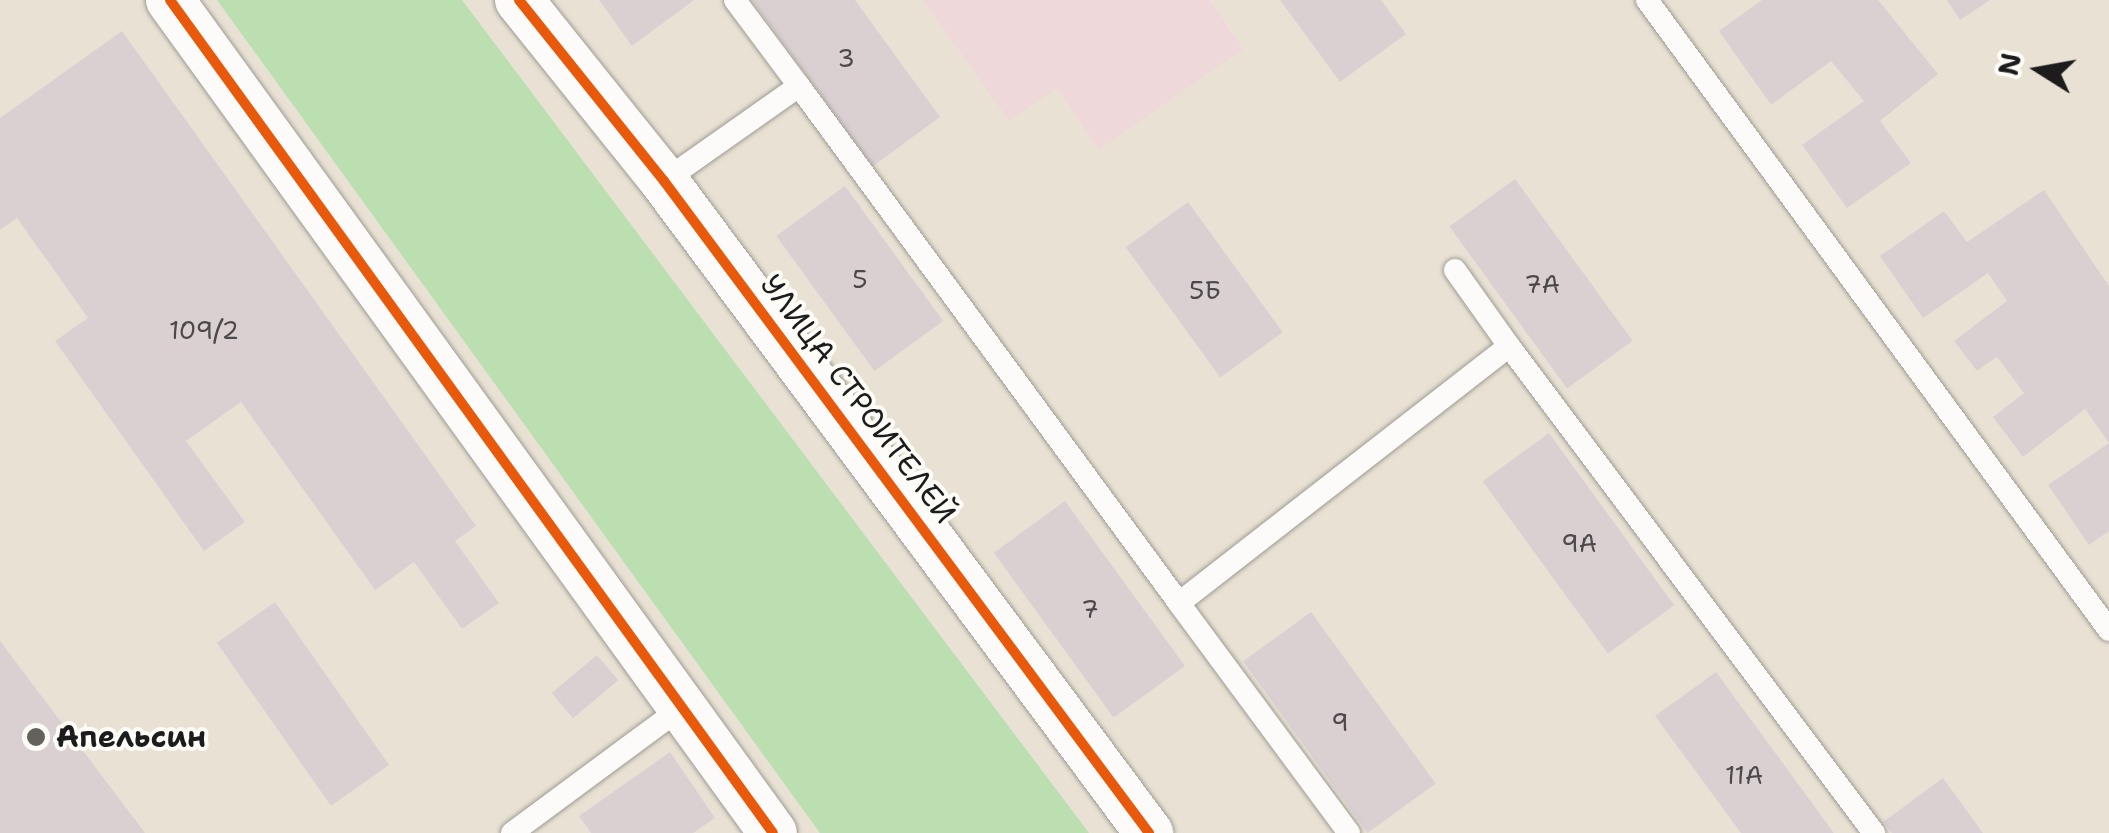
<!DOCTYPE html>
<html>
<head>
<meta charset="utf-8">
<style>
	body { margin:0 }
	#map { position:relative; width:2109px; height:833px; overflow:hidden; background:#e9e2d4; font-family:"Shantell Sans",sans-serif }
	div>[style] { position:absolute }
	.built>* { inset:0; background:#eed8da }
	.green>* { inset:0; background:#bcdfb2 }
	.building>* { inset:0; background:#dad0d2; transform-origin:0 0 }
	.roads { filter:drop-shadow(0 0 2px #9f9b93) drop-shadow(0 0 2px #9f9b93) }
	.lane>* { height:22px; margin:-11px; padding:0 11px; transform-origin:11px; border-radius:11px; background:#fcfbf9 }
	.street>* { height:48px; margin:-24px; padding:0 24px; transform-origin:24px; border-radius:24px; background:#fcfbf9 }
	.cycleway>* { height:10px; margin:-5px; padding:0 5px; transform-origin:5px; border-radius:5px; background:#e8590c }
	.dots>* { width:28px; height:28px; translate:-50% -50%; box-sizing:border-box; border:5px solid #fdfcf7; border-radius:50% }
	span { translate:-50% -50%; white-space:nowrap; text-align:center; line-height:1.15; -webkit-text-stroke:8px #fdfcf7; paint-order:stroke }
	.number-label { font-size:25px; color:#4c494a }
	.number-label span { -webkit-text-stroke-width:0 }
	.street-label { font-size:30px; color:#1c1c1c }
	.poi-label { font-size:30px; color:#1c1c1c; font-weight:700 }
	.left { translate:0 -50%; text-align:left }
	.north { position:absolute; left:1989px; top:20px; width:100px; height:100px; -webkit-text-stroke:8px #fdfcf7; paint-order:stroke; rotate:281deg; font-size:28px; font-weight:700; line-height:40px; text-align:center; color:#1c1c1c }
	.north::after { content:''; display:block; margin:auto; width:35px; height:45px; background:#1c1c1c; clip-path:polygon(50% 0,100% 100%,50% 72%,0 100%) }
</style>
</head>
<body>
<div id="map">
	<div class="built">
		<i style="clip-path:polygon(923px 0,1210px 0,1243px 49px,1099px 150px,1057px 88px,1009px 121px)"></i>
	</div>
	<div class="green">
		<i style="clip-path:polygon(217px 0,462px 0,1089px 833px,820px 833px)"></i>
	</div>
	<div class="building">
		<i style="clip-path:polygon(599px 0,694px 0,632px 46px)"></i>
		<i style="clip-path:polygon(752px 0,855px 0,940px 117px,873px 166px)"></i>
		<i style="clip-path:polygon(1280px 0,1381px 0,1406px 34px,1340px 82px)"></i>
		<i style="clip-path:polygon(1762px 0,1878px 0,1938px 74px,1880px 121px,1911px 163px,1847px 208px,1802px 145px,1864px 101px,1831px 61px,1771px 105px,1719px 31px)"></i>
		<i style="clip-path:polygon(1947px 0,1990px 0,1960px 20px)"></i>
		<i style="clip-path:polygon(122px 31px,476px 526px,455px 541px,499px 603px,462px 629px,414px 562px,375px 590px,241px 402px,186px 441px,245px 522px,204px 551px,55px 341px,88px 318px,17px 218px,0 230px,0 118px)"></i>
		<i style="left:1515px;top:179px;width:200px;height:81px;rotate:54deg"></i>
		<i style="left:845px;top:186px;width:167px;height:85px;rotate:54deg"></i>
		<i style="clip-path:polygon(2044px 190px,2109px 286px,2109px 531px,2089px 545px,2048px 485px,2109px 443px,2085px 409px,2023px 457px,1993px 417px,2024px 393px,1997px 357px,1977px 371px,1954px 341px,2007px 301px,1988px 273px,1923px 318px,1880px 256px,1944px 211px,1967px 242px)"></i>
		<i style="left:1188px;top:202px;width:161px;height:77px;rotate:54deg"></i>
		<i style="left:1549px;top:433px;width:213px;height:82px;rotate:54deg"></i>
		<i style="left:1065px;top:501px;width:204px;height:88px;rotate:54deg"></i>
		<i style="left:275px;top:602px;width:199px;height:71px;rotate:55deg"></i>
		<i style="left:1311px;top:612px;width:212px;height:84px;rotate:54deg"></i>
		<i style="clip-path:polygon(0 641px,145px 833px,0 833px)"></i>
		<i style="left:597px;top:655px;width:33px;height:59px;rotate:50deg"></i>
		<i style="clip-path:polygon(1716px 672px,1834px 833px,1741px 833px,1655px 716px)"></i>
		<i style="clip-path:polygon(670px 752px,715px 818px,693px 833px,591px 833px,579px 816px)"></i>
		<i style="clip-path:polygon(1943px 778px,1983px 833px,1892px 833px,1883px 822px)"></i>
	</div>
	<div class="roads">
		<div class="lane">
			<i style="left:1647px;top:0;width:781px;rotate:53.75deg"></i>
			<i style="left:799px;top:86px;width:642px;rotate:53.68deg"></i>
			<i style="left:664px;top:181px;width:165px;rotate:-35.1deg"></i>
			<i style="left:799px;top:86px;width:107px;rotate:-126.7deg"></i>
			<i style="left:1455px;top:270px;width:93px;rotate:54.6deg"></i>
			<i style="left:512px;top:833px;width:212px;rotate:-36.5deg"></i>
			<i style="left:1349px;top:833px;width:286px;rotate:-126.5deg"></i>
			<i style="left:1179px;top:603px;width:418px;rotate:-37.9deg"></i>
			<i style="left:1509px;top:346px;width:609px;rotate:53.15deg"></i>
		</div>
		<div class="street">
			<i style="left:170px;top:0;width:1028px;rotate:54.1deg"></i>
			<i style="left:519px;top:0;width:232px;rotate:51.3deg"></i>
			<i style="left:664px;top:181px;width:813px;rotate:53.36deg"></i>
		</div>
	</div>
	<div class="cycleway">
		<i style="left:170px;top:0;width:1028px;rotate:54.1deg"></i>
		<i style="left:519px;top:0;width:232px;rotate:51.3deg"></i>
		<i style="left:664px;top:181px;width:813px;rotate:53.36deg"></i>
	</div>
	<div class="dots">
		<i style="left:36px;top:737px;background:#64615c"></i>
	</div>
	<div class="number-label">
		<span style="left:846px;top:58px">3</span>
		<span style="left:860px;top:279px">5</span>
		<span style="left:1542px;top:284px">7А</span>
		<span style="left:1205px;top:290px">5Б</span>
		<span style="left:204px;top:330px">109/2</span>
		<span style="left:1579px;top:543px">9А</span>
		<span style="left:1090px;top:609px">7</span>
		<span style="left:1340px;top:722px">9</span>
		<span style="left:1744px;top:775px">11А</span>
	</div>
	<div class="street-label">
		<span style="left:858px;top:399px;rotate:53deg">УЛИЦА СТРОИТЕЛЕЙ</span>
	</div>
	<div class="poi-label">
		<span class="left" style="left:56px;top:737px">Апельсин</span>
	</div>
	<div class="north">N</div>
</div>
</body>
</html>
